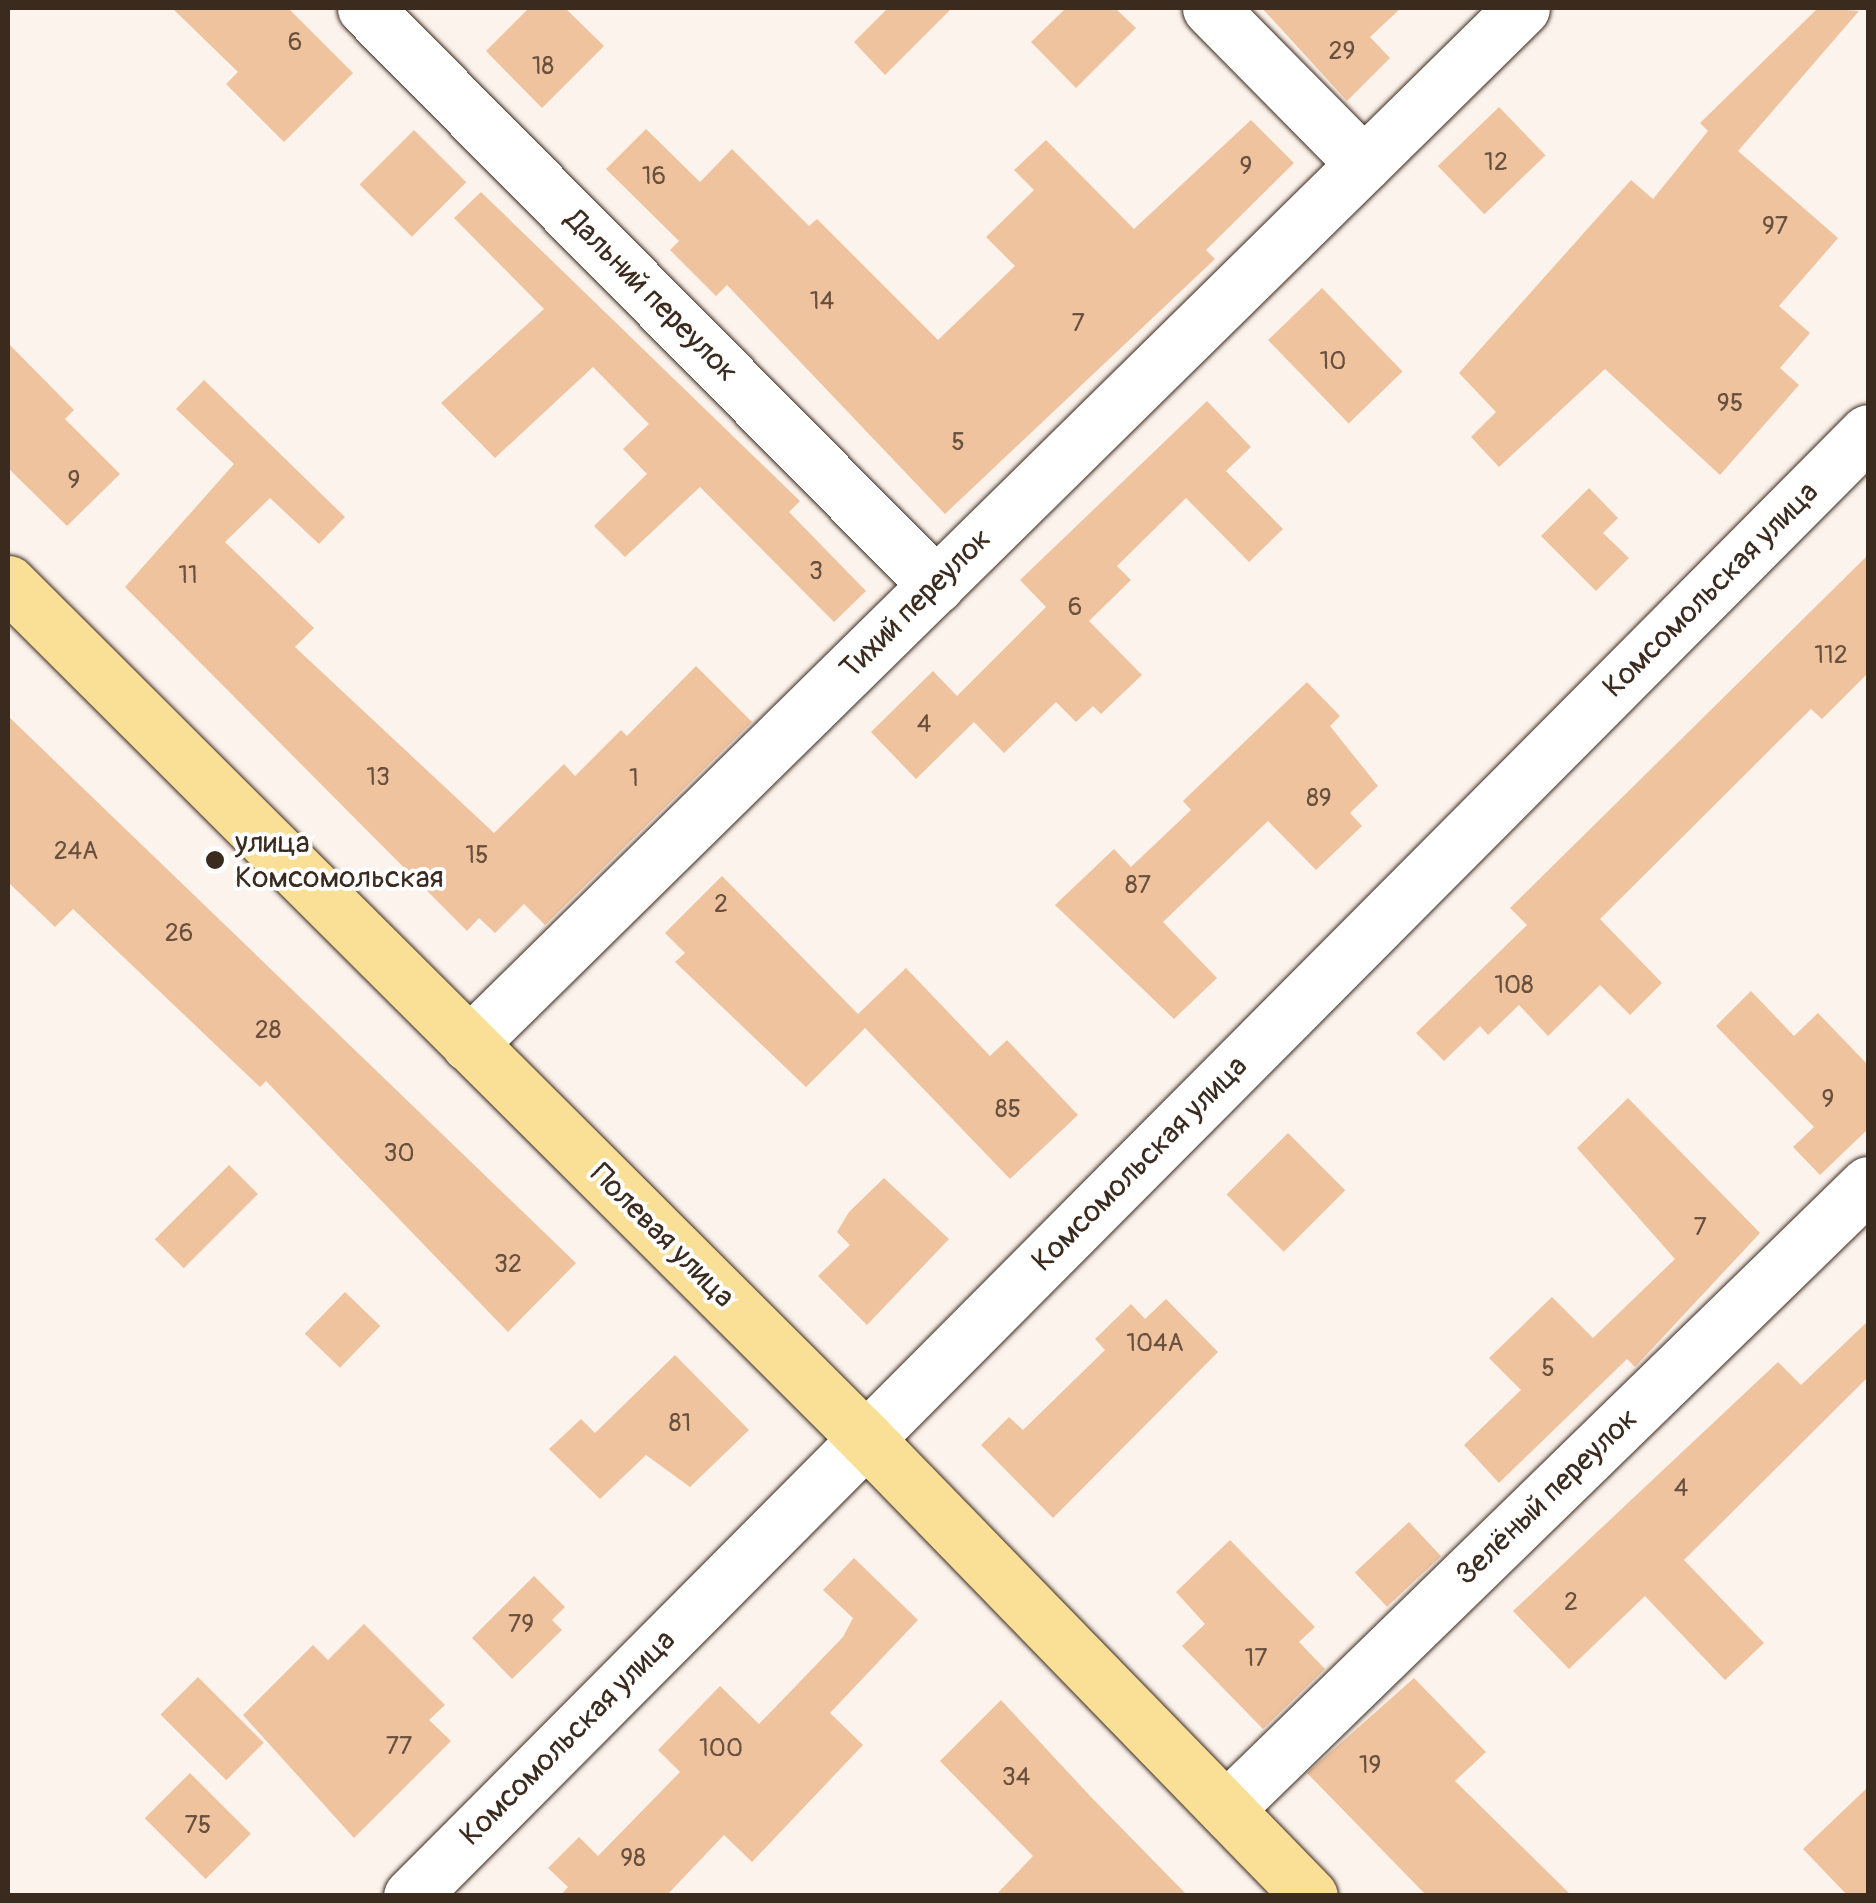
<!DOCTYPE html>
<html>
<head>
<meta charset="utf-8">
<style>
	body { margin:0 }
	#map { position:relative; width:1876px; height:1903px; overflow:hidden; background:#fcf3ec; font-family:Pangolin,sans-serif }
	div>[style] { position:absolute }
	.building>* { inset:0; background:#f0c39f; transform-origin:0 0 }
	.roads { filter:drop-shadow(0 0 2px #3b2a1e) drop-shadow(0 0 2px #3b2a1e) }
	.minor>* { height:55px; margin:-27.5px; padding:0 27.5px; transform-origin:27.5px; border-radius:27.5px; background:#fff }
	.major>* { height:55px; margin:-27.5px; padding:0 27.5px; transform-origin:27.5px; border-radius:27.5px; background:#fadf96 }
	.dots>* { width:28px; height:28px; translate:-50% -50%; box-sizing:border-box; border:5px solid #fff; border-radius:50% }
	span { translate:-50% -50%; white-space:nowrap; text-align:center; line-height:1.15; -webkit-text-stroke:8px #fff; paint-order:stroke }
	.number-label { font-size:25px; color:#68503e }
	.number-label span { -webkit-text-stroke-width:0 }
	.street-label { font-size:30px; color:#3b2a1e }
	.poi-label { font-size:30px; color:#3b2a1e }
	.left { translate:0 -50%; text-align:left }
	.frame { position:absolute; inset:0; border:10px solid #3b2a1e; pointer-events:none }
</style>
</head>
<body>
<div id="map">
	<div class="building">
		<i style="clip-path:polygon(172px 8px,288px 8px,353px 73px,284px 142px,226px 84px,238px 72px)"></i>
		<i style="clip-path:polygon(529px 8px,565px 8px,604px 46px,542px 108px,486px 51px)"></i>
		<i style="clip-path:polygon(888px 8px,952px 8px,885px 75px,854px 42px)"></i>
		<i style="clip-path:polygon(1066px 8px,1115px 8px,1136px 28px,1076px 88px,1031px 42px)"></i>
		<i style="clip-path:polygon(1262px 8px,1401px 8px,1370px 37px,1390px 58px,1347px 101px)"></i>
		<i style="clip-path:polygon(1818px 8px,1859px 11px,1738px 151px,1838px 238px,1779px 306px,1810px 333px,1780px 368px,1799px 385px,1720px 475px,1605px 369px,1499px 467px,1471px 437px,1496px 412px,1459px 373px,1631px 180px,1653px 199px,1708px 131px,1700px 123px)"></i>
		<i style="left:1499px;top:107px;width:67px;height:85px;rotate:46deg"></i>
		<i style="clip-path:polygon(1251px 120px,1294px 163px,1206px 250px,1215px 259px,945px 514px,727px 285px,716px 296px,670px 250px,679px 241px,606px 169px,646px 129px,700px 182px,732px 149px,809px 226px,817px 219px,938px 340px,1015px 266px,986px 237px,1034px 190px,1014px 170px,1046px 140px,1134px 229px)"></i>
		<i style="left:414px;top:130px;width:74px;height:77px;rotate:45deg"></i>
		<i style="clip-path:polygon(481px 192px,800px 501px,789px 512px,866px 591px,834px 622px,700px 487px,625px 557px,594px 526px,647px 474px,623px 449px,649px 424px,593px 367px,495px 458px,441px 403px,544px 309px,454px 218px)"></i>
		<i style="left:1322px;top:288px;width:116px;height:75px;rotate:46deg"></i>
		<i style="clip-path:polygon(8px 343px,74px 410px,65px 419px,120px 474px,67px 526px,8px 468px)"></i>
		<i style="clip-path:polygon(204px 380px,345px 517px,319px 544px,270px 498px,225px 542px,314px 628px,295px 647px,494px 833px,564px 764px,575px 776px,621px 730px,627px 736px,696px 666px,752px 722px,545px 925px,524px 904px,495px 933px,479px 918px,467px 931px,125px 587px,234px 464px,176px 409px)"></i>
		<i style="clip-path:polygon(1207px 401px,1251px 447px,1226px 471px,1283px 529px,1249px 562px,1186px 498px,1117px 566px,1131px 580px,1089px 621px,1142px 675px,1101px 714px,1093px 706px,1076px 722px,1056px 702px,1004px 753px,974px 722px,916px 779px,871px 732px,933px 671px,957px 696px,1046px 607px,1020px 580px)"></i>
		<i style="clip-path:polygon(1589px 488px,1618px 518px,1603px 533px,1629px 558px,1596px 591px,1541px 536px)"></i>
		<i style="clip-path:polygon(1868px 555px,1868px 673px,1822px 719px,1811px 709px,1600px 919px,1662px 983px,1630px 1015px,1600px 985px,1548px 1036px,1519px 1005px,1488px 1035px,1480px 1026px,1444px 1061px,1416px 1033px,1527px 925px,1510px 908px)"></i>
		<i style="clip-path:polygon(1307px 682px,1340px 716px,1330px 726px,1378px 786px,1350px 813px,1362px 826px,1316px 870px,1268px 821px,1163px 922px,1217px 978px,1174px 1019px,1055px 905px,1114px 849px,1131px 867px,1191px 810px,1183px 801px)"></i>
		<i style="clip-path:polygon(8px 716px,576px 1263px,508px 1332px,266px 1081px,260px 1087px,73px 909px,55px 927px,8px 882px)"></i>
		<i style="clip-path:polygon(722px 876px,858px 1014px,906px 968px,990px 1056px,1007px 1040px,1078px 1115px,1010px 1179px,865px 1028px,806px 1087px,675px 962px,685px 953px,665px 933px)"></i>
		<i style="clip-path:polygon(1751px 991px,1794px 1036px,1818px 1013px,1868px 1065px,1868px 1129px,1820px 1175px,1793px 1147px,1814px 1127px,1716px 1026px)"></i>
		<i style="clip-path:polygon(1628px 1098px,1760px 1233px,1635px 1367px,1627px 1359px,1499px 1483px,1464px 1445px,1521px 1390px,1489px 1358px,1552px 1297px,1593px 1338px,1675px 1259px,1577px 1148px)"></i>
		<i style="left:1288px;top:1133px;width:81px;height:87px;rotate:45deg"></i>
		<i style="left:229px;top:1165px;width:41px;height:105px;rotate:45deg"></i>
		<i style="clip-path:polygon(884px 1178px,949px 1239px,867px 1325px,818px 1276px,850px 1245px,837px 1232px,849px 1212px)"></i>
		<i style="left:345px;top:1292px;width:49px;height:58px;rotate:44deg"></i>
		<i style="clip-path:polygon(1166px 1299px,1218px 1352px,1053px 1518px,981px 1445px,1009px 1417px,1023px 1430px,1105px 1350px,1095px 1339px,1131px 1304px,1145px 1319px)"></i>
		<i style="clip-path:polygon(1868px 1321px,1868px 1377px,1684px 1560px,1764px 1643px,1725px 1680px,1645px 1596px,1569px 1669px,1513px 1611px,1778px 1362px,1801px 1385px)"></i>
		<i style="clip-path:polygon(675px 1355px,749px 1430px,690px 1487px,646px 1455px,600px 1499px,549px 1449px,581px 1419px,595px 1433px)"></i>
		<i style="left:1409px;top:1522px;width:47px;height:74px;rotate:47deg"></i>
		<i style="clip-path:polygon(1230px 1540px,1315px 1627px,1299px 1642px,1325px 1669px,1263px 1729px,1182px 1646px,1205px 1624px,1176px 1592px)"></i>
		<i style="clip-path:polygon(854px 1558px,918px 1620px,830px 1713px,863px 1745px,752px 1862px,724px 1835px,666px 1896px,560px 1896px,568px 1887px,548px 1868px,579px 1837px,598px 1856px,680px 1772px,658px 1750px,720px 1686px,759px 1724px,843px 1637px,853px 1618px,823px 1590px)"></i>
		<i style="clip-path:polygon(534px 1576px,565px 1607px,552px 1620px,562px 1630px,512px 1679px,472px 1638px)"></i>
		<i style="clip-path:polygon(364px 1624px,445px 1705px,429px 1720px,451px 1741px,354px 1838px,243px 1715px,313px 1645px,328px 1660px)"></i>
		<i style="left:198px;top:1677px;width:93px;height:53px;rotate:45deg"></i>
		<i style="clip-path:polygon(1414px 1678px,1486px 1752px,1455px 1781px,1572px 1896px,1427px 1896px,1307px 1773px)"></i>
		<i style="clip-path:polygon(1001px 1700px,1091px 1797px,1188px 1896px,995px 1896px,1033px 1856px,940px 1761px)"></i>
		<i style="left:190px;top:1773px;width:86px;height:64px;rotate:45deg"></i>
		<i style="clip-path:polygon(1868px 1787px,1868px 1896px,1848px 1896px,1803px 1849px)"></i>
	</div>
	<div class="roads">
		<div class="minor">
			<i style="left:365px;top:8px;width:812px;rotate:45.3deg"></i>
			<i style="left:1210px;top:8px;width:219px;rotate:45.4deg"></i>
			<i style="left:469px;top:1044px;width:1477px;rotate:-44.53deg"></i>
			<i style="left:1226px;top:1809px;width:896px;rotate:-44.23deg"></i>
			<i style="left:411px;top:1896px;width:2065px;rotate:-45.14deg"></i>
		</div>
		<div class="major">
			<i style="left:8px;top:583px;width:1212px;rotate:44.93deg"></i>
			<i style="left:866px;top:1439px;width:637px;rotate:45.83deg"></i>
		</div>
	</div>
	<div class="dots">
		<i style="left:215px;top:860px;background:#3b2a1e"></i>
	</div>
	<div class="number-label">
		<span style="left:295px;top:43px">6</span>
		<span style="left:1342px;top:52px">29</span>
		<span style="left:543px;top:67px">18</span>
		<span style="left:1496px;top:163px">12</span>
		<span style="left:1246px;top:167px">9</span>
		<span style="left:654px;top:177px">16</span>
		<span style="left:1775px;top:227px">97</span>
		<span style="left:822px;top:302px">14</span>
		<span style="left:1078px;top:324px">7</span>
		<span style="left:1333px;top:362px">10</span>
		<span style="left:1730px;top:404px">95</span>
		<span style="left:958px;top:443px">5</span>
		<span style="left:74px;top:481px">9</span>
		<span style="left:816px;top:572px">3</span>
		<span style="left:188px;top:576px">11</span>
		<span style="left:1075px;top:608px">6</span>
		<span style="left:1831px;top:656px">112</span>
		<span style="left:924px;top:725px">4</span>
		<span style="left:378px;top:778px">13</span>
		<span style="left:634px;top:779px">1</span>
		<span style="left:1319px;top:799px">89</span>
		<span style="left:76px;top:852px">24А</span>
		<span style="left:477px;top:856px">15</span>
		<span style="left:1138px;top:886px">87</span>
		<span style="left:721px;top:905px">2</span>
		<span style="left:179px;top:934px">26</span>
		<span style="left:1514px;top:986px">108</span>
		<span style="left:268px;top:1031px">28</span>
		<span style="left:1828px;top:1100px">9</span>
		<span style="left:1008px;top:1110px">85</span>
		<span style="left:399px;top:1154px">30</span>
		<span style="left:1700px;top:1228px">7</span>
		<span style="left:508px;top:1265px">32</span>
		<span style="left:1155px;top:1344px">104А</span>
		<span style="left:1548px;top:1369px">5</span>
		<span style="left:680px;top:1424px">81</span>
		<span style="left:1681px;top:1489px">4</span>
		<span style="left:1571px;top:1603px">2</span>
		<span style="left:521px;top:1625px">79</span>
		<span style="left:1256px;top:1659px">17</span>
		<span style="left:399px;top:1747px">77</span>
		<span style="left:721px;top:1749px">100</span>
		<span style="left:1370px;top:1766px">19</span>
		<span style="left:1016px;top:1778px">34</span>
		<span style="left:198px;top:1826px">75</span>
		<span style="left:633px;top:1859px">98</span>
	</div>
	<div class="street-label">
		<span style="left:651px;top:296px;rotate:45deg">Дальний переулок</span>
		<span style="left:1711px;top:590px;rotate:-45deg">Комсомольская улица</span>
		<span style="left:916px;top:604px;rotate:-45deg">Тихий переулок</span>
		<span style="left:1140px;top:1164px;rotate:-45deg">Комсомольская улица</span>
		<span style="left:662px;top:1236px;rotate:45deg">Полевая улица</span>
		<span style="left:1547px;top:1497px;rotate:-44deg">Зелёный переулок</span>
		<span style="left:568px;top:1738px;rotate:-45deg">Комсомольская улица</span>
	</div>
	<div class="poi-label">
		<span class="left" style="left:235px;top:860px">улица<br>Комсомольская</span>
	</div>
	<div class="frame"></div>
</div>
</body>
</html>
